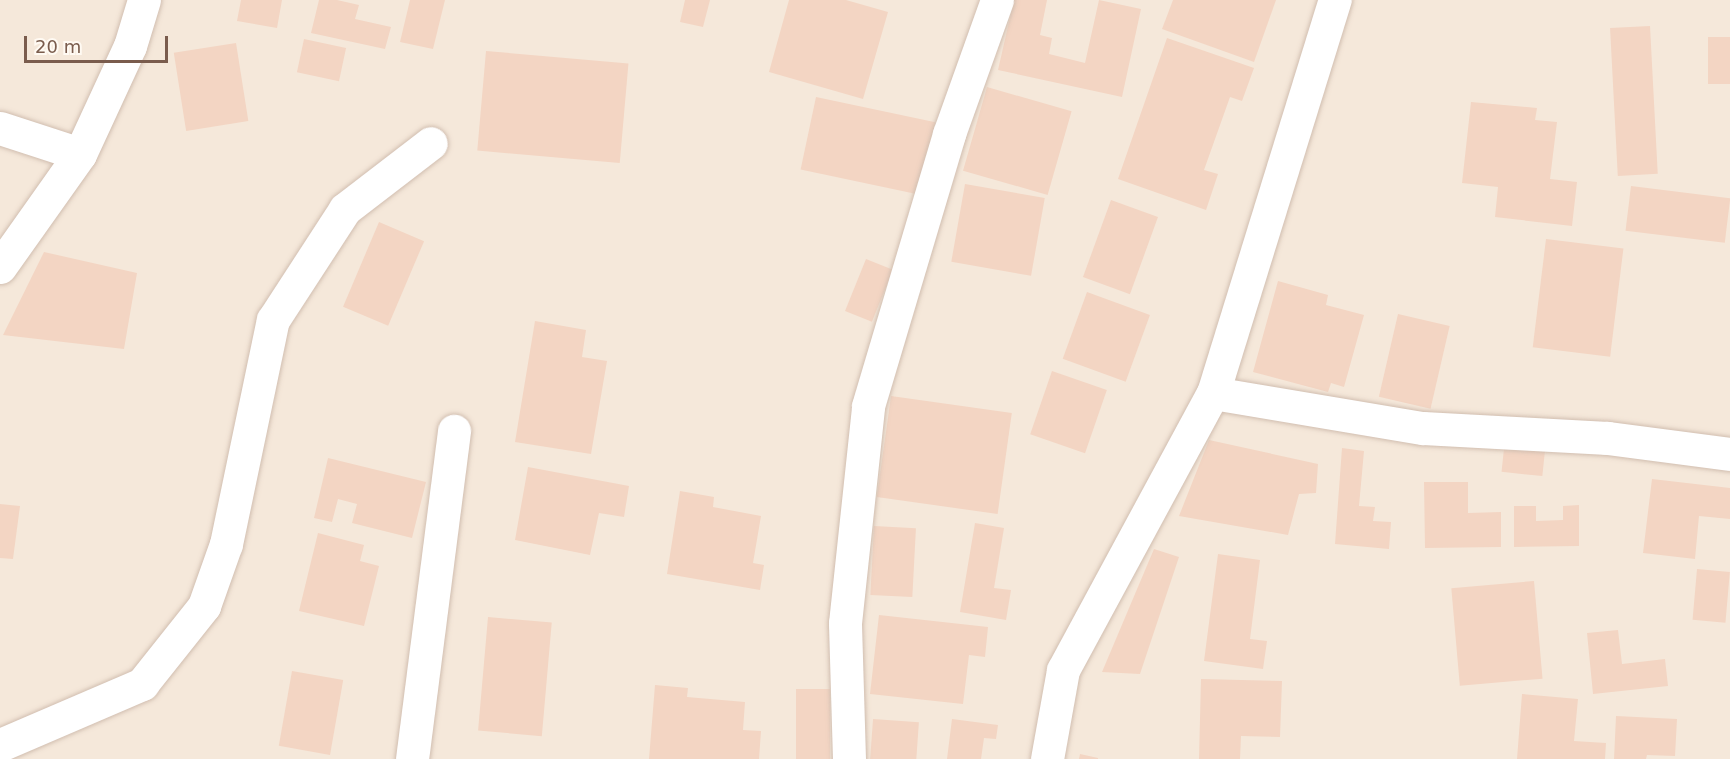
<!DOCTYPE html>
<html>
<head>
<meta charset="utf-8">
<style>
	body { margin:0 }
	#map { position:relative; width:1730px; height:759px; overflow:hidden; background:#fdf6ec; font-family:"DejaVu Sans",sans-serif }
	div>[style] { position:absolute }
	.residential>* { inset:0; background:#f5e8da; transform-origin:0 0 }
	.building>* { inset:0; background:#f3d5c3; transform-origin:0 0 }
	.roads { filter:drop-shadow(0 0 2px #d1beb0) drop-shadow(0 0 2px #d1beb0) }
	.minor>* { height:33px; margin:-16.5px; padding:0 16.5px; transform-origin:16.5px; border-radius:16.5px; background:#fff }
	span { translate:-50% -50%; white-space:nowrap; text-align:center; line-height:1.15; -webkit-text-stroke:5px #fffaf3; paint-order:stroke }
	.scale { position:absolute; left:24px; top:36px; width:144px; height:27px; box-sizing:border-box; border:3px solid #7a5c4d; border-top:0; padding-left:8px; font-size:18px; line-height:21px; white-space:nowrap; color:#7a5c4d; -webkit-text-stroke:4px #fffaf3; paint-order:stroke }
</style>
</head>
<body>
<div id="map">
	<div class="residential">
		<i style="left:0;top:0;width:1730px;height:759px"></i>
	</div>
	<div class="building">
		<i style="clip-path:polygon(241px 0,282px 0,277px 28px,237px 21px)"></i>
		<i style="clip-path:polygon(319px 0,337px 0,359px 5px,355px 19px,391px 27px,385px 49px,311px 33px)"></i>
		<i style="clip-path:polygon(410px 0,445px 0,433px 49px,400px 42px)"></i>
		<i style="clip-path:polygon(685px 0,710px 0,703px 27px,680px 22px)"></i>
		<i style="clip-path:polygon(789px 0,846px 0,888px 12px,863px 99px,769px 72px)"></i>
		<i style="clip-path:polygon(1014px 0,1047px 0,1040px 35px,1052px 38px,1049px 54px,1085px 63px,1099px 0,1141px 9px,1122px 97px,998px 70px)"></i>
		<i style="clip-path:polygon(1173px 0,1276px 0,1254px 62px,1162px 29px)"></i>
		<i style="left:1650px;top:26px;width:148px;height:40px;rotate:87deg"></i>
		<i style="left:1730px;top:37px;width:47px;height:22px;rotate:90deg"></i>
		<i style="clip-path:polygon(1167px 38px,1254px 68px,1242px 101px,1230px 97px,1204px 170px,1218px 174px,1206px 210px,1118px 179px)"></i>
		<i style="left:304px;top:39px;width:43px;height:34px;rotate:12deg"></i>
		<i style="left:236px;top:43px;width:79px;height:63px;rotate:81deg"></i>
		<i style="left:486px;top:51px;width:143px;height:100px;rotate:5deg"></i>
		<i style="left:987px;top:87px;width:88px;height:87px;rotate:16deg"></i>
		<i style="left:816px;top:97px;width:122px;height:74px;rotate:12deg"></i>
		<i style="clip-path:polygon(1471px 102px,1537px 108px,1535px 120px,1557px 122px,1550px 179px,1577px 182px,1572px 226px,1495px 217px,1498px 187px,1462px 183px)"></i>
		<i style="left:965px;top:184px;width:81px;height:79px;rotate:10deg"></i>
		<i style="left:1631px;top:186px;width:100px;height:45px;rotate:7deg"></i>
		<i style="left:1111px;top:200px;width:50px;height:82px;rotate:20deg"></i>
		<i style="left:379px;top:222px;width:49px;height:92px;rotate:23deg"></i>
		<i style="left:1546px;top:239px;width:78px;height:109px;rotate:7deg"></i>
		<i style="clip-path:polygon(44px 252px,137px 273px,124px 349px,3px 335px)"></i>
		<i style="left:866px;top:259px;width:29px;height:56px;rotate:22deg"></i>
		<i style="clip-path:polygon(1278px 281px,1328px 295px,1326px 305px,1364px 315px,1344px 387px,1331px 383px,1328px 392px,1253px 372px)"></i>
		<i style="left:1087px;top:292px;width:67px;height:71px;rotate:20deg"></i>
		<i style="left:1398px;top:314px;width:53px;height:85px;rotate:13deg"></i>
		<i style="clip-path:polygon(535px 321px,586px 330px,582px 357px,607px 361px,591px 454px,515px 442px)"></i>
		<i style="left:1052px;top:371px;width:58px;height:67px;rotate:19deg"></i>
		<i style="left:891px;top:396px;width:122px;height:102px;rotate:8deg"></i>
		<i style="left:1505px;top:439px;width:41px;height:33px;rotate:6deg"></i>
		<i style="clip-path:polygon(1209px 440px,1318px 464px,1316px 493px,1299px 494px,1288px 535px,1179px 516px)"></i>
		<i style="clip-path:polygon(1342px 448px,1364px 451px,1359px 506px,1375px 507px,1373px 521px,1391px 522px,1389px 549px,1335px 544px)"></i>
		<i style="clip-path:polygon(328px 458px,426px 482px,412px 538px,352px 523px,357px 504px,338px 499px,332px 522px,314px 518px)"></i>
		<i style="clip-path:polygon(528px 467px,629px 486px,624px 517px,599px 513px,590px 555px,515px 540px)"></i>
		<i style="clip-path:polygon(1652px 479px,1730px 488px,1730px 519px,1699px 516px,1695px 559px,1643px 553px)"></i>
		<i style="clip-path:polygon(1424px 482px,1468px 482px,1468px 513px,1501px 512px,1501px 547px,1425px 548px)"></i>
		<i style="clip-path:polygon(680px 491px,714px 497px,713px 507px,761px 516px,753px 563px,764px 565px,760px 590px,667px 574px)"></i>
		<i style="clip-path:polygon(0 504px,20px 506px,13px 559px,0 558px)"></i>
		<i style="clip-path:polygon(1579px 505px,1579px 546px,1514px 547px,1514px 506px,1536px 506px,1536px 521px,1563px 520px,1563px 506px)"></i>
		<i style="clip-path:polygon(975px 523px,1004px 528px,994px 588px,1011px 590px,1006px 620px,960px 612px)"></i>
		<i style="left:874px;top:526px;width:42px;height:69px;rotate:3deg"></i>
		<i style="clip-path:polygon(318px 533px,364px 545px,360px 561px,379px 566px,364px 626px,299px 611px)"></i>
		<i style="clip-path:polygon(1154px 549px,1179px 557px,1140px 674px,1102px 672px)"></i>
		<i style="clip-path:polygon(1218px 554px,1260px 560px,1250px 639px,1267px 641px,1263px 669px,1204px 661px)"></i>
		<i style="left:1697px;top:569px;width:33px;height:51px;rotate:5deg"></i>
		<i style="left:1534px;top:581px;width:98px;height:83px;rotate:85deg"></i>
		<i style="clip-path:polygon(879px 615px,988px 627px,985px 657px,969px 655px,963px 704px,870px 694px)"></i>
		<i style="left:488px;top:617px;width:64px;height:114px;rotate:5deg"></i>
		<i style="clip-path:polygon(1618px 630px,1622px 664px,1665px 659px,1668px 686px,1593px 694px,1587px 633px)"></i>
		<i style="left:292px;top:671px;width:52px;height:76px;rotate:10deg"></i>
		<i style="clip-path:polygon(1201px 679px,1282px 681px,1280px 737px,1241px 736px,1240px 759px,1199px 759px)"></i>
		<i style="clip-path:polygon(655px 685px,688px 688px,687px 697px,745px 702px,743px 730px,761px 731px,759px 759px,649px 759px)"></i>
		<i style="left:796px;top:689px;width:34px;height:70px"></i>
		<i style="clip-path:polygon(1522px 694px,1578px 699px,1574px 741px,1606px 743px,1605px 759px,1517px 759px)"></i>
		<i style="clip-path:polygon(1616px 716px,1677px 719px,1675px 756px,1647px 755px,1646px 759px,1614px 759px)"></i>
		<i style="left:873px;top:719px;width:46px;height:40px;rotate:4deg"></i>
		<i style="clip-path:polygon(952px 719px,998px 725px,996px 739px,984px 738px,981px 759px,947px 759px)"></i>
		<i style="clip-path:polygon(1080px 754px,1098px 758px,1098px 759px,1079px 759px)"></i>
	</div>
	<div class="roads">
		<div class="minor">
			<i style="left:0;top:128px;width:84px;rotate:18deg"></i>
			<i style="left:0;top:267px;width:138px;rotate:-54.7deg"></i>
			<i style="left:80px;top:154px;width:119px;rotate:-65.2deg"></i>
			<i style="left:130px;top:46px;width:48px;rotate:-73.1deg"></i>
			<i style="left:1213px;top:393px;width:213px;rotate:9.5deg"></i>
			<i style="left:1423px;top:428px;width:185px;rotate:3.1deg"></i>
			<i style="left:1608px;top:438px;width:123px;rotate:7.5deg"></i>
			<i style="left:0;top:745px;width:155px;rotate:-23.2deg"></i>
			<i style="left:142px;top:684px;width:100px;rotate:-51.5deg"></i>
			<i style="left:204px;top:606px;width:66px;rotate:-70.5deg"></i>
			<i style="left:226px;top:544px;width:229px;rotate:-78.2deg"></i>
			<i style="left:273px;top:320px;width:132px;rotate:-57deg"></i>
			<i style="left:345px;top:209px;width:108px;rotate:-37.5deg"></i>
			<i style="left:412px;top:759px;width:331px;rotate:-82.7deg"></i>
			<i style="left:849px;top:759px;width:136px;rotate:-91.7deg"></i>
			<i style="left:845px;top:623px;width:218px;rotate:-83.9deg"></i>
			<i style="left:868px;top:406px;width:284px;rotate:-73.4deg"></i>
			<i style="left:949px;top:134px;width:142px;rotate:-70.3deg"></i>
			<i style="left:1047px;top:759px;width:90px;rotate:-79.8deg"></i>
			<i style="left:1063px;top:670px;width:315px;rotate:-61.6deg"></i>
			<i style="left:1213px;top:393px;width:412px;rotate:-72.8deg"></i>
		</div>
	</div>
	<div class="scale">20 m</div>
</div>
</body>
</html>
